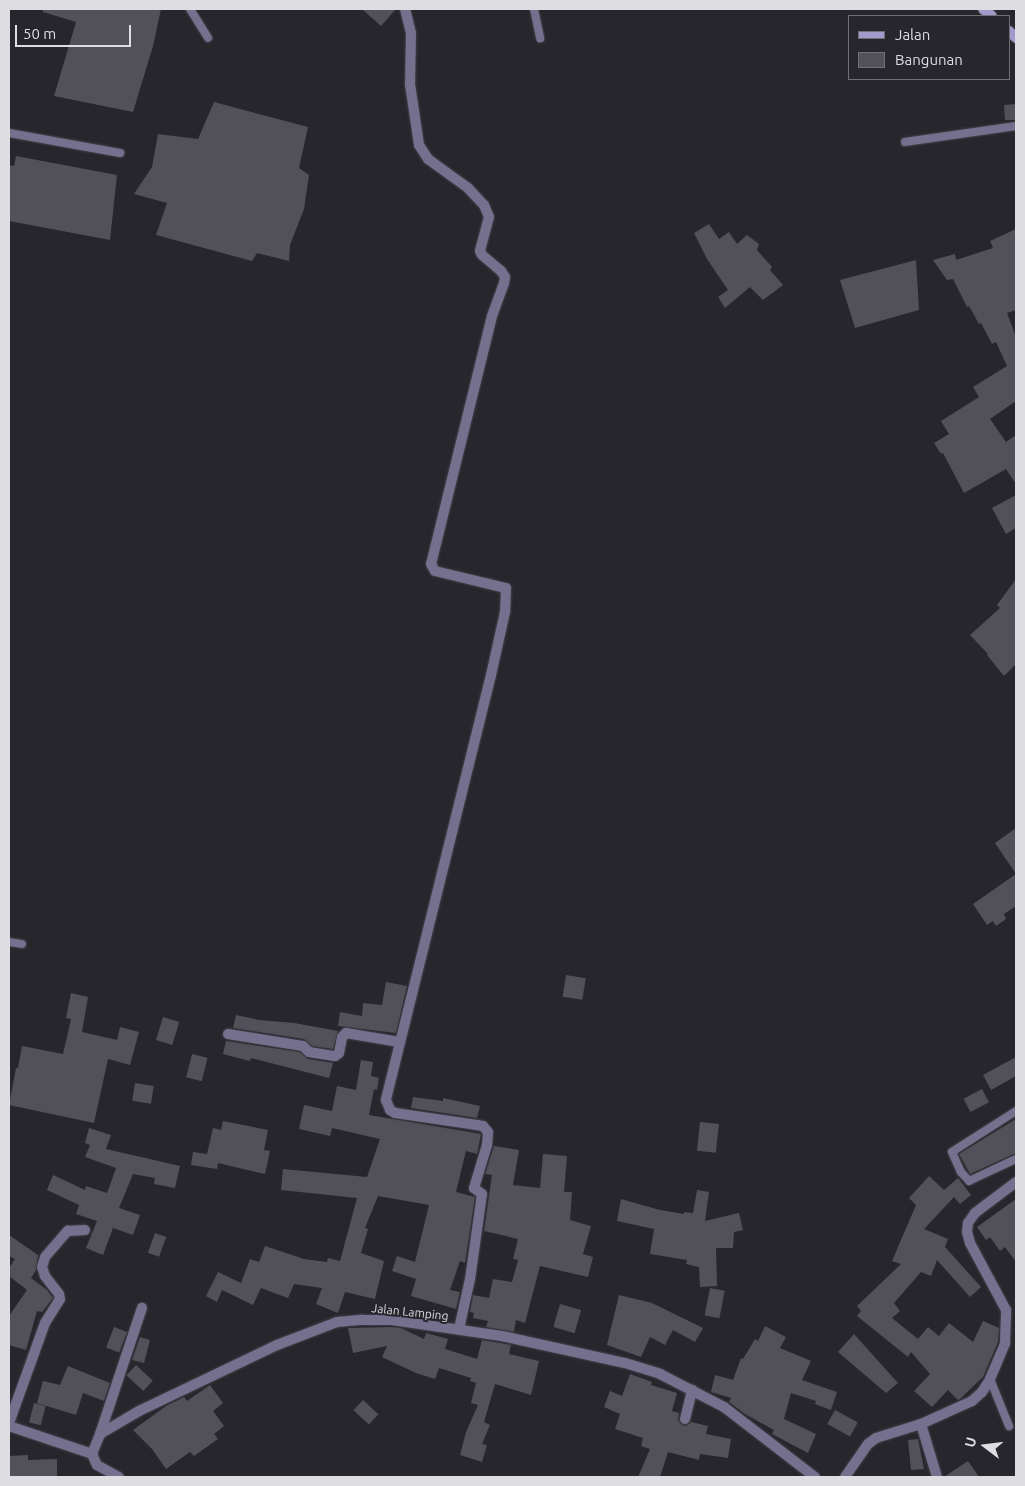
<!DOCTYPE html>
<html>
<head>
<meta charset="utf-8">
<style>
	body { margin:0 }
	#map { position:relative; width:1025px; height:1486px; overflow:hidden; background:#27262d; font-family:Ubuntu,sans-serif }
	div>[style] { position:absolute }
	.building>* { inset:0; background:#525159; transform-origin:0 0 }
	.roads { filter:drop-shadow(0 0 1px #44434a) drop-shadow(0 0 1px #44434a) }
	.lane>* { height:8px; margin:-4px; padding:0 4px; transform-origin:4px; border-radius:4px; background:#76708f }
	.street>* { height:10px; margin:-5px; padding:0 5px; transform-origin:5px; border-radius:5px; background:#76708f }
	.secondary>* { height:10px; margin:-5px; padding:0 5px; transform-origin:5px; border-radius:5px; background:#a29acb }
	span { translate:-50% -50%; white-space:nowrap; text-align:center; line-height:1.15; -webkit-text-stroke:4px #27262d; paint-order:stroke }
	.street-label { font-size:12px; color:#dedde2 }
	.frame { position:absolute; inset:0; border:10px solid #dedde2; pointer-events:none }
	.legend { position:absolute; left:848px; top:15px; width:162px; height:65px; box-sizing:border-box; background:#27262d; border:1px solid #706f75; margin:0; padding:6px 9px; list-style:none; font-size:15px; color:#dedde2 }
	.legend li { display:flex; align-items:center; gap:10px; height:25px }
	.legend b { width:25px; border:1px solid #706f75 }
	.north { position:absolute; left:960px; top:1421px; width:50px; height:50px; -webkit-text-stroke:4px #27262d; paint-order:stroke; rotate:285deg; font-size:14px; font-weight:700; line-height:20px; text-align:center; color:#dedde2 }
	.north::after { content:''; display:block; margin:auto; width:18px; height:22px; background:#dedde2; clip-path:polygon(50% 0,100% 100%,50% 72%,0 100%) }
	.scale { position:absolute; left:15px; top:25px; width:116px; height:22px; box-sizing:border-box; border:2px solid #dedde2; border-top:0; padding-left:6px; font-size:15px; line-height:18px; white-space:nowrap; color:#dedde2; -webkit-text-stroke:4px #27262d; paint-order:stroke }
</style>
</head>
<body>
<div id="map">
	<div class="building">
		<i style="clip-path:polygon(43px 9px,161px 9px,153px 46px,133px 112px,54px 96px,76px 22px,43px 12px)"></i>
		<i style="clip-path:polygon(362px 9px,396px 9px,381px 26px)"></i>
		<i style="clip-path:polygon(214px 102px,308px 127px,299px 168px,309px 175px,304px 209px,290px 245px,289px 261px,257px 253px,252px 261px,156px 235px,167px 203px,134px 194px,152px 167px,158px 134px,198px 139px)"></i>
		<i style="clip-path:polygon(1016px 104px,1016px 120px,1005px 120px,1004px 105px)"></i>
		<i style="clip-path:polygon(16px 156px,117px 175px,110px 240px,9px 221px,9px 165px,14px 166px)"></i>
		<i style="clip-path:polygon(709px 224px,719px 239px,729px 232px,737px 244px,747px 235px,759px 244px,757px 250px,772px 267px,770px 270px,783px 285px,763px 300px,750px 287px,725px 308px,718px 297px,728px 290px,707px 259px,694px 233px)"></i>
		<i style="clip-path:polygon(1016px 229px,1016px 310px,1007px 313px,1016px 337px,1016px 401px,990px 419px,1006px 442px,1016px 435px,1016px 484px,1006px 469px,964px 493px,943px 453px,941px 454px,934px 443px,949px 434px,941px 421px,979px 397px,973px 387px,1007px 366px,996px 342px,992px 344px,981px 323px,979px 324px,969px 306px,967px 307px,953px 279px,947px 280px,933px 260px,955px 254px,956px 260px,993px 248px,990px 241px)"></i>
		<i style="clip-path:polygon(916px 260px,919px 310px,855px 328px,840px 280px)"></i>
		<i style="clip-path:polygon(1016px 495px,1016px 528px,1006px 534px,992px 508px)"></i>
		<i style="clip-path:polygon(1016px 579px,1016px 664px,1004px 676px,987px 655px,988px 654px,970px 635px,1000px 608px,997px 605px)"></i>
		<i style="clip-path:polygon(1016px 828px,1016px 906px,1004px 914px,1006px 919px,996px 926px,993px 921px,987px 925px,973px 904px,1016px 874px,995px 843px)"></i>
		<i style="left:566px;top:975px;width:20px;height:22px;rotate:9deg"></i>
		<i style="clip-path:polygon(386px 982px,407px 986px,396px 1033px,338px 1026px,340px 1012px,362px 1016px,363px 1003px,382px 1005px)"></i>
		<i style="clip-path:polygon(71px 993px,88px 997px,82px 1032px,117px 1040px,120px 1027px,139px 1032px,130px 1065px,108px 1059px,94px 1123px,9px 1105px,16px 1068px,18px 1068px,22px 1046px,63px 1054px,71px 1019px,66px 1018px)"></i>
		<i style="clip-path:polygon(236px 1015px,259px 1020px,294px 1023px,338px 1031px,333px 1049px,312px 1046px,304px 1039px,233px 1028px)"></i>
		<i style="left:163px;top:1017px;width:17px;height:24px;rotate:17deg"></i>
		<i style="clip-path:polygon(226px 1041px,300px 1052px,308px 1059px,333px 1063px,329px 1078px,251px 1058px,250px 1061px,223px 1054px)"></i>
		<i style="left:192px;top:1054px;width:16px;height:24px;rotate:14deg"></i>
		<i style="clip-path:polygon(1016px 1057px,1016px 1076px,991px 1090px,983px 1075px)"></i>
		<i style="clip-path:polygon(361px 1060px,373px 1062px,371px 1076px,379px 1078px,377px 1090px,374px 1089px,369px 1115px,481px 1134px,477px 1154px,466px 1151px,456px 1192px,475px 1197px,465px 1263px,460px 1261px,450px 1290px,460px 1292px,456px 1309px,411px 1296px,416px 1279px,392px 1271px,397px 1256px,415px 1262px,429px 1205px,378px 1196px,365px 1228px,368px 1229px,361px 1253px,384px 1261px,375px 1299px,345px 1292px,338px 1313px,316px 1304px,322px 1288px,294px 1284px,288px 1298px,261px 1288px,253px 1305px,222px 1290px,217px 1302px,206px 1296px,218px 1272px,241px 1283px,250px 1259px,259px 1262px,265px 1246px,304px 1259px,327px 1262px,328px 1258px,340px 1261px,357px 1198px,281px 1190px,283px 1169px,367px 1177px,380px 1139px,332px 1128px,330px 1136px,299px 1129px,304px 1105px,332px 1111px,337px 1086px,356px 1090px)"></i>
		<i style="left:135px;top:1083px;width:19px;height:18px;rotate:9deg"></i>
		<i style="left:982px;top:1089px;width:15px;height:21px;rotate:62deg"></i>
		<i style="clip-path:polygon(413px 1097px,443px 1101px,443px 1098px,480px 1106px,477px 1118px,411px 1108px)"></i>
		<i style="clip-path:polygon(1016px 1119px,1016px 1153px,970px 1174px,959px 1154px)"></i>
		<i style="clip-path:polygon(223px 1121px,268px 1130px,264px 1150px,270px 1151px,265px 1174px,218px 1163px,217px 1169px,191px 1165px,193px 1152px,207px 1154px,213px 1128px,221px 1130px)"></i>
		<i style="left:700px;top:1122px;width:19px;height:29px;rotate:6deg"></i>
		<i style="clip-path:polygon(89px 1128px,111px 1135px,106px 1149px,180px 1166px,175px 1188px,154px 1184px,155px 1178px,133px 1174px,119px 1208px,140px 1215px,133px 1235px,113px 1228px,103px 1255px,86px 1248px,97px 1221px,76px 1214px,79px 1205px,47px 1190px,53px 1175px,85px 1190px,86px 1186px,107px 1193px,116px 1168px,85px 1157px,90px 1145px,85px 1143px)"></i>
		<i style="clip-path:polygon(494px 1146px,519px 1150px,513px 1185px,540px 1188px,543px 1154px,567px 1156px,564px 1192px,572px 1192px,570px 1220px,591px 1226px,583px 1254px,593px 1257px,588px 1277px,540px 1266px,525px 1323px,516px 1320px,514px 1332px,486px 1327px,488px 1321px,473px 1318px,474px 1313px,470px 1312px,473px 1295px,489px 1298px,493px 1279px,512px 1282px,518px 1260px,513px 1259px,518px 1239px,484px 1231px,492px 1175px,485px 1174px)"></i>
		<i style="clip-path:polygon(929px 1176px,944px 1190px,958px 1178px,971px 1195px,960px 1204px,954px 1197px,924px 1229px,948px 1239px,945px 1247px,981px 1287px,970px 1297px,937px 1260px,931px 1276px,921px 1272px,894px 1303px,900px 1311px,892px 1318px,918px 1339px,928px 1327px,939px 1336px,949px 1323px,973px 1342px,983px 1321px,999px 1328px,998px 1342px,983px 1377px,960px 1399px,958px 1400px,948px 1390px,932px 1407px,914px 1391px,930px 1374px,911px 1352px,908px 1357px,857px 1316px,861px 1311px,857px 1306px,901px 1264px,892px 1261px,916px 1205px,909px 1198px)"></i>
		<i style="clip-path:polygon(697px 1190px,709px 1192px,705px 1221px,739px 1213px,743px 1230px,734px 1232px,733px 1248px,716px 1248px,717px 1286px,700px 1287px,699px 1267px,686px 1264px,687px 1260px,650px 1254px,654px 1229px,617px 1221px,621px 1199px,660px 1210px,684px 1214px,684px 1212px,693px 1213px)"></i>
		<i style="clip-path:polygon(1016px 1199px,1016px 1262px,1005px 1247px,1000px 1251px,990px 1237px,986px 1240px,977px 1227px)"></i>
		<i style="left:155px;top:1233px;width:12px;height:21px;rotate:20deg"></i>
		<i style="clip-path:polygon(9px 1235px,38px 1255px,36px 1270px,31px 1278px,47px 1290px,53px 1298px,42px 1312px,37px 1311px,26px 1350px,9px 1345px,9px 1316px,27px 1290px,9px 1276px,9px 1268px,15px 1259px,9px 1256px)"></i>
		<i style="left:710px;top:1288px;width:15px;height:28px;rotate:11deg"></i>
		<i style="clip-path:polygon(619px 1295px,652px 1303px,703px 1328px,695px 1342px,673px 1330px,665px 1345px,650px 1337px,641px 1357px,607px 1345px)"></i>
		<i style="left:560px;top:1304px;width:22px;height:24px;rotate:16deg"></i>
		<i style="clip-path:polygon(765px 1326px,786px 1337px,780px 1348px,811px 1361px,802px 1380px,837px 1392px,831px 1410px,815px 1404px,816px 1401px,791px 1393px,784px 1419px,816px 1434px,808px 1453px,772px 1434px,774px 1430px,745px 1414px,729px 1402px,731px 1398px,711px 1392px,715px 1375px,733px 1380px,741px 1358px,743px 1359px,755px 1339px,758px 1341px)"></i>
		<i style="left:114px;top:1327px;width:14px;height:22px;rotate:21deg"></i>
		<i style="clip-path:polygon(392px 1327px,401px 1328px,424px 1339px,426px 1333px,448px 1339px,445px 1349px,477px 1359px,482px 1340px,511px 1345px,509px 1354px,539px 1361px,531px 1395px,495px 1384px,484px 1422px,490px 1425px,482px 1444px,487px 1445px,482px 1462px,460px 1455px,466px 1432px,478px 1405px,471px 1403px,476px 1383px,470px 1381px,471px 1378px,439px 1368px,435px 1379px,416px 1373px,382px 1357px,387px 1346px,353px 1353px,348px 1328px)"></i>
		<i style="clip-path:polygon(854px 1334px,898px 1383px,886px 1393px,838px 1352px)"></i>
		<i style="clip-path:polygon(140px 1337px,150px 1340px,144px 1363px,132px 1360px)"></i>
		<i style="left:136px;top:1365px;width:23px;height:14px;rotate:43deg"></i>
		<i style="clip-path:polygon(68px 1366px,110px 1383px,104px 1401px,83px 1393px,76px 1415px,37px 1403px,43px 1381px,60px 1385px)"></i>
		<i style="clip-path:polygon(630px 1374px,652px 1382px,651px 1385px,677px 1393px,672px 1411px,679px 1413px,678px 1420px,681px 1424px,686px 1426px,691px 1422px,708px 1426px,706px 1434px,731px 1439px,728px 1458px,700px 1454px,699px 1460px,668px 1452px,660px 1477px,638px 1477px,650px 1449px,641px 1446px,643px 1438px,615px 1429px,620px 1414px,604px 1407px,610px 1391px,622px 1396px)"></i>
		<i style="clip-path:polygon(210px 1385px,223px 1403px,213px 1411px,224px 1426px,214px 1434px,218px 1439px,194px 1456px,190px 1452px,166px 1469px,152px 1449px,133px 1430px,166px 1406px,184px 1397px,187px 1401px)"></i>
		<i style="left:363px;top:1400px;width:21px;height:14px;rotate:43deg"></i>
		<i style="left:34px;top:1403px;width:12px;height:20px;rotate:14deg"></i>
		<i style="left:835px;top:1410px;width:26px;height:16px;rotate:29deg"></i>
		<i style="clip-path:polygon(918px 1439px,924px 1469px,911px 1470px,908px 1440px)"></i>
		<i style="clip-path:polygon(28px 1455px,28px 1460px,57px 1459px,57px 1477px,9px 1477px,9px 1456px)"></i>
		<i style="clip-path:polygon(968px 1461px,979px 1477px,944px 1477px)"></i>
	</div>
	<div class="roads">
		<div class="lane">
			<i style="left:190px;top:9px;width:34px;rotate:58deg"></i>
			<i style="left:534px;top:9px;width:30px;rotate:78deg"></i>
			<i style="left:9px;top:133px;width:113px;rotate:10.2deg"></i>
			<i style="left:905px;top:142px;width:112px;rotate:-8.2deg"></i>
			<i style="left:9px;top:942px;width:13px;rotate:9deg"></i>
			<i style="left:1016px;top:1111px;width:76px;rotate:147.4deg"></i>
			<i style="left:952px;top:1152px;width:22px;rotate:66deg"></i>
			<i style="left:961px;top:1172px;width:12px;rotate:48deg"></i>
			<i style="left:969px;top:1181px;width:52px;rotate:-25.1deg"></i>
			<i style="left:990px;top:1379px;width:51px;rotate:68deg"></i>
		</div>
		<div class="street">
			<i style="left:405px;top:9px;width:25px;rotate:76deg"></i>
			<i style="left:411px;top:33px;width:51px;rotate:91.1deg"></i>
			<i style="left:410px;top:84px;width:62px;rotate:81.6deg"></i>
			<i style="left:419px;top:145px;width:17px;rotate:57deg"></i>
			<i style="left:428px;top:159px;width:49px;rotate:35.9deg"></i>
			<i style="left:468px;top:188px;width:23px;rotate:47deg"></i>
			<i style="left:484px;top:205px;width:13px;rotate:67deg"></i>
			<i style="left:489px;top:217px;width:35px;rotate:105deg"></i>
			<i style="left:480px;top:251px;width:4px;rotate:63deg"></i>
			<i style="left:482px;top:255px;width:25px;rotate:40deg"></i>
			<i style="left:501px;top:271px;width:7px;rotate:56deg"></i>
			<i style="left:505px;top:277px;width:6px;rotate:99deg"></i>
			<i style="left:504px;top:283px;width:35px;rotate:110deg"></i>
			<i style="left:492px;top:316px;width:255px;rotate:103.8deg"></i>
			<i style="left:431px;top:564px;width:8px;rotate:60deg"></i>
			<i style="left:435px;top:571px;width:73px;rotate:13.5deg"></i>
			<i style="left:506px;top:588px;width:24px;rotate:92deg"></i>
			<i style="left:505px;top:612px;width:65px;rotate:102.5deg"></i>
			<i style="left:491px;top:675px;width:438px;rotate:103.9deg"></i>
			<i style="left:386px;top:1100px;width:11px;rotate:68deg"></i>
			<i style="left:390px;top:1110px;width:6px;rotate:31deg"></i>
			<i style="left:395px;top:1113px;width:83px;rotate:8.3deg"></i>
			<i style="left:477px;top:1125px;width:6px;rotate:9deg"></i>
			<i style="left:483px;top:1126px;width:8px;rotate:50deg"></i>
			<i style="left:488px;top:1132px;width:13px;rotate:94deg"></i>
			<i style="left:487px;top:1145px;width:45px;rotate:106.8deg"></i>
			<i style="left:474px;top:1188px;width:10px;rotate:37deg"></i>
			<i style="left:482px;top:1194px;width:86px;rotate:98deg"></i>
			<i style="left:470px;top:1279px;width:51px;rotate:102.4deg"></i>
			<i style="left:228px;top:1034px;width:76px;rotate:9.1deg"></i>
			<i style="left:303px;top:1046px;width:8px;rotate:45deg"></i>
			<i style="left:309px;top:1052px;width:26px;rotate:9deg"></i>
			<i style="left:335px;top:1056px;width:5px;rotate:-37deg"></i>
			<i style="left:339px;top:1053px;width:16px;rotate:-79deg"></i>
			<i style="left:342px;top:1037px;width:6px;rotate:-45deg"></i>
			<i style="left:346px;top:1033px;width:54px;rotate:9.6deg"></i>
			<i style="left:685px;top:1419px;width:30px;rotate:-76deg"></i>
			<i style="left:9px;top:1423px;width:106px;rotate:-70.2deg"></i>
			<i style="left:45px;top:1323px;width:28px;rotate:-58deg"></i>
			<i style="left:60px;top:1299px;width:5px;rotate:-101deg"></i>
			<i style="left:59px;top:1294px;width:23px;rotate:-128deg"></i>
			<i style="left:45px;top:1276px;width:9px;rotate:-108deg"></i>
			<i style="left:42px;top:1267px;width:10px;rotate:-73deg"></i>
			<i style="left:45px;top:1257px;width:35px;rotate:-49deg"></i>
			<i style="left:68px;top:1231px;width:17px;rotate:-3deg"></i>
			<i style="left:921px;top:1424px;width:55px;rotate:73.2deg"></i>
			<i style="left:9px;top:1426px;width:88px;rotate:18.6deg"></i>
			<i style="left:92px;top:1454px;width:22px;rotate:-68deg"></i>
			<i style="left:100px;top:1434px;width:45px;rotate:-30.5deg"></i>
			<i style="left:139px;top:1411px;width:153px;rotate:-25.6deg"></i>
			<i style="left:277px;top:1345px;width:64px;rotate:-21deg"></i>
			<i style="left:337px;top:1322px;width:25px;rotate:-5deg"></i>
			<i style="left:362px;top:1320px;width:30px"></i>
			<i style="left:392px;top:1320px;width:111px;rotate:8.3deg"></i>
			<i style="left:502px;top:1336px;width:126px;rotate:12.4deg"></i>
			<i style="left:625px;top:1363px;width:37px;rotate:17deg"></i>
			<i style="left:660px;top:1374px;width:72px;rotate:27.3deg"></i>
			<i style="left:724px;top:1407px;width:115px;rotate:37.6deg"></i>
			<i style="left:100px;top:1434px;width:133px;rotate:-71.6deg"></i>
			<i style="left:92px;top:1454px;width:12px;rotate:66deg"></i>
			<i style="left:97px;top:1465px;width:25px;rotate:29deg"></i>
			<i style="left:845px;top:1477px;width:40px;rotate:-55.1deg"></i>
			<i style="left:868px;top:1444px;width:10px;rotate:-37deg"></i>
			<i style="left:876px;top:1438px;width:47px;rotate:-17.3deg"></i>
			<i style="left:921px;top:1424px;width:56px;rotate:-24.3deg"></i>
			<i style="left:972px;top:1401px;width:13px;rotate:-42deg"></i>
			<i style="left:982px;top:1392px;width:15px;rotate:-58deg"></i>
			<i style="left:990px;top:1379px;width:39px;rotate:-67deg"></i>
			<i style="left:1005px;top:1343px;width:33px;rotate:-88deg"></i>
			<i style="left:1006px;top:1310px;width:76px;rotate:-118.2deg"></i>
			<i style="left:970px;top:1243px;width:11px;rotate:-105deg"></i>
			<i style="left:967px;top:1232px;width:9px;rotate:-84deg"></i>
			<i style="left:968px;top:1223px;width:12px;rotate:-55deg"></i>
			<i style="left:975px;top:1213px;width:51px;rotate:-37.1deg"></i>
		</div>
		<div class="secondary">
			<i style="left:983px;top:9px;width:11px;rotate:38deg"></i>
			<i style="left:1009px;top:31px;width:10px;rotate:45deg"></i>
		</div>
	</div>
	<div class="street-label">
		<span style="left:410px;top:1312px;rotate:6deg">Jalan Lamping</span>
	</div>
	<div class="frame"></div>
	<ul class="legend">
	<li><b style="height:6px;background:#a29acb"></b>Jalan</li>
	<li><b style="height:14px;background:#525159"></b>Bangunan</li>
	</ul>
	<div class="north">U</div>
	<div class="scale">50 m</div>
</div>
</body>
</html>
